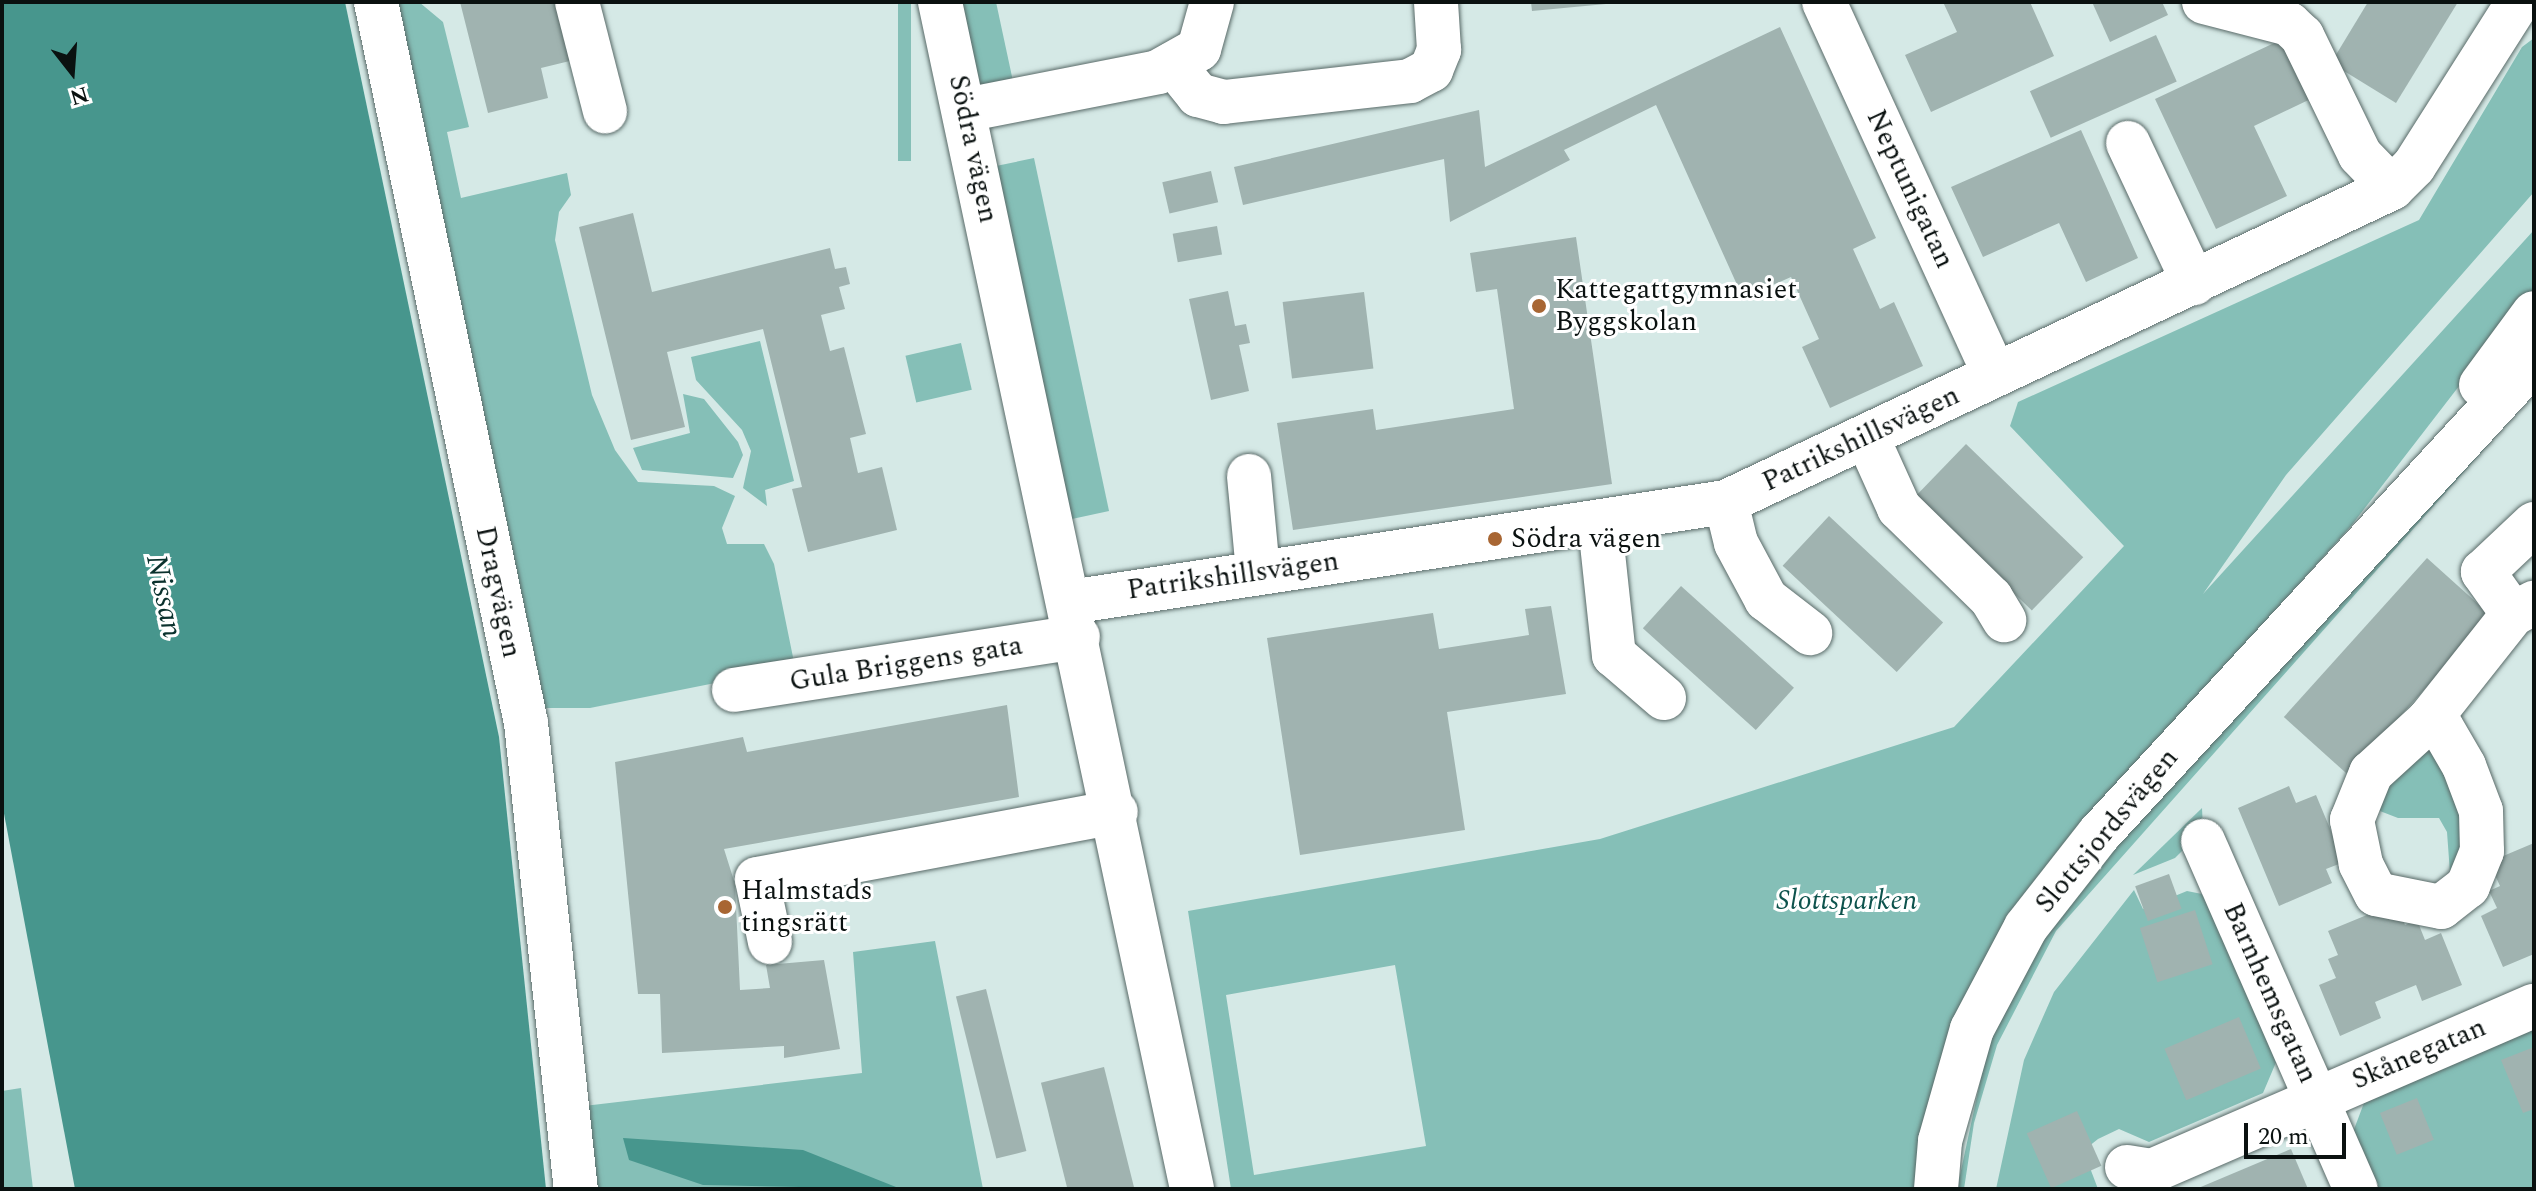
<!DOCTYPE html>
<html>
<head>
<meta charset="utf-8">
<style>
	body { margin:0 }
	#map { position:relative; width:2536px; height:1191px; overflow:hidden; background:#d5e9e6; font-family:Spectral,serif }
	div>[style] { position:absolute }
	.green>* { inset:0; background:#85bfb7; transform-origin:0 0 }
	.water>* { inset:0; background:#47968d }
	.building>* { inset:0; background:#a0b3b0; transform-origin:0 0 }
	.roads { filter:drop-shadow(0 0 2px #596a68) drop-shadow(0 0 2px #596a68) }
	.minor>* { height:44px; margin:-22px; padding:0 22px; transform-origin:22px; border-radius:22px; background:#fff }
	.major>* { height:44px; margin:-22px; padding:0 22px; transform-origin:22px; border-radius:22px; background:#fff }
	.dots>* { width:22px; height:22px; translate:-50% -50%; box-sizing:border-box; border:4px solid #fff; border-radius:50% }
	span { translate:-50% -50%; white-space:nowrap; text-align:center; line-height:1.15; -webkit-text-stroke:6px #fff; paint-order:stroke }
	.street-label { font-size:28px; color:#0a1110 }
	.poi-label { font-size:28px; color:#0a1110 }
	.left { translate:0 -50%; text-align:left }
	.park-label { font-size:28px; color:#0e534d; font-style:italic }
	.water-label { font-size:30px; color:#0a312d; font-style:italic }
	.frame { position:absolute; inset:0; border:4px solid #0a1110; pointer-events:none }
	.north { position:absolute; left:32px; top:32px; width:80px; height:80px; -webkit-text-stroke:6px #fff; paint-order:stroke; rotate:163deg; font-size:22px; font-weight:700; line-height:32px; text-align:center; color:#0a1110 }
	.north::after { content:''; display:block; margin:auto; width:28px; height:36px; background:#0a1110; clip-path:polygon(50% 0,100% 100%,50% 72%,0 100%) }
	.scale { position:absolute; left:2244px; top:1123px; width:102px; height:36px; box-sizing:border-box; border:4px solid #0a1110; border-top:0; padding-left:10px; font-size:24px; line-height:28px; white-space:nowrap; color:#0a1110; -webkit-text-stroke:6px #fff; paint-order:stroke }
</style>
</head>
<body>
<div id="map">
	<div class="green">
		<i style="clip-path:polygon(380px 2px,419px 2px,443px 22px,469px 127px,447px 132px,461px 198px,567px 173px,571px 195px,559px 212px,555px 240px,592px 395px,615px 450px,638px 482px,714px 486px,735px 496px,722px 528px,727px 544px,764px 544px,774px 564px,795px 667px,590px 708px,542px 708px)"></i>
		<i style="left:898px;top:2px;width:13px;height:159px"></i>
		<i style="clip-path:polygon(953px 2px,996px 2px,1014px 86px,976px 86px)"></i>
		<i style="clip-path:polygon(evenodd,2534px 38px,2534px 192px,2286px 475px,2203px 594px,2534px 230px,2534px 289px,2351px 526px,2078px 830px,1917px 1189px,1231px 1189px,1188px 911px,1600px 839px,1954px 727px,2124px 546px,2010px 426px,2018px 402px,2419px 220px,2522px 47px,2534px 38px,1395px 965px,1426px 1146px,1254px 1175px,1226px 995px,1395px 965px)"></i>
		<i style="left:1034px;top:158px;width:361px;height:45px;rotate:78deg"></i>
		<i style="clip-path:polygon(760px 341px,794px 481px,765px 490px,767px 506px,743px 488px,751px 451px,742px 430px,696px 380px,691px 357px)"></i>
		<i style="left:961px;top:343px;width:48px;height:57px;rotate:77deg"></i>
		<i style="clip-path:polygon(2534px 393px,2056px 931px,1997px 1045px,1974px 1123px,1964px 1189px,1957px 1189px,1988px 1045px,2031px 955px,2104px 859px)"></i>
		<i style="clip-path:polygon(683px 394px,704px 399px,738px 442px,743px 455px,733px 478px,642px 470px,633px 448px,690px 433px)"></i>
		<i style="clip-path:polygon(2416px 747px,2436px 751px,2476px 845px,2450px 873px,2447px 832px,2439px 818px,2398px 818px,2367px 806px)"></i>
		<i style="clip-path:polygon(2202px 808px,2203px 830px,2175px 858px,2133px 875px)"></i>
		<i style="clip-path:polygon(2134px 890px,2143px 909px,2187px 891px,2207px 895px,2277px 1060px,2263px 1093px,2149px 1142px,2119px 1129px,2098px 1139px,2088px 1147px,2087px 1160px,2098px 1189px,1996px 1189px,2024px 1060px,2054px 992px)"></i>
		<i style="clip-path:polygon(935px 941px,983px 1189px,593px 1189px,584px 1106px,862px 1073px,853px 952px)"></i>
		<i style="clip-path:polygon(2534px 1024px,2534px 1189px,2379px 1189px,2353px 1132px,2367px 1095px)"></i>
		<i style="clip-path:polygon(21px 1088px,33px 1189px,2px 1189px,2px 1091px)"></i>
	</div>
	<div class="water">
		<i style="clip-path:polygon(2px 2px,345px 2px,499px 737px,546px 1189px,75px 1189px,2px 803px)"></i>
		<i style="clip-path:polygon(623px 1138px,803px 1150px,901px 1189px,703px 1185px,629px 1160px)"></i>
	</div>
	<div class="building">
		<i style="clip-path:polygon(460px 2px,563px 2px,578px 59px,541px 68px,548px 98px,488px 113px)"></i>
		<i style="clip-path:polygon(1531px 2px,1605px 2px,1606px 4px,1532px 11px)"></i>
		<i style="clip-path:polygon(1943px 2px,2030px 2px,2054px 56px,1931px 112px,1905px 55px,1957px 32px)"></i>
		<i style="clip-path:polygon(2092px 2px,2162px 2px,2168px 15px,2110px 42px)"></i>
		<i style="clip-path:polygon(2368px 2px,2458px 2px,2396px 103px,2331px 63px)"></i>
		<i style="clip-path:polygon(1780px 27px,1876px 238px,1853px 249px,1880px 309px,1894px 302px,1923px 366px,1830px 408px,1802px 347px,1819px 339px,1791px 277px,1743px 298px,1656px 105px,1564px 150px,1570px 160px,1450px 222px,1444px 159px,1243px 205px,1234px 167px,1479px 110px,1485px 167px)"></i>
		<i style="left:2156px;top:35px;width:51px;height:138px;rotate:66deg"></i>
		<i style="clip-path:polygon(2291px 35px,2319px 95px,2254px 126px,2287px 196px,2216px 229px,2155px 99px)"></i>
		<i style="clip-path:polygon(2081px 130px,2138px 258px,2086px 282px,2059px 223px,1983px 257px,1951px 187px)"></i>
		<i style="left:1211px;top:171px;width:32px;height:50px;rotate:77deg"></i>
		<i style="clip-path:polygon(633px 213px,652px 292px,830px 248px,835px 269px,846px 267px,850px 284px,839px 287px,845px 309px,821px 315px,830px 351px,844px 347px,866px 434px,850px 438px,858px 473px,882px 467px,897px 530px,808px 552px,792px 489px,802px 487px,763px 329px,667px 352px,685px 427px,631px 440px,579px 227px)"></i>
		<i style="left:1217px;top:226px;width:29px;height:45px;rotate:80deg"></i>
		<i style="clip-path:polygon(1576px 237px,1612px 484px,1293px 530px,1277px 423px,1373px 409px,1376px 430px,1514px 409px,1497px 289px,1476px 292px,1470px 253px)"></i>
		<i style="clip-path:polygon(1228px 291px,1235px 326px,1246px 324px,1250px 343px,1239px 345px,1249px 391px,1211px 400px,1189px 299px)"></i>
		<i style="left:1364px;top:292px;width:77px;height:82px;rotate:83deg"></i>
		<i style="left:1966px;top:444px;width:163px;height:74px;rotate:44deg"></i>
		<i style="left:1829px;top:516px;width:156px;height:68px;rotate:43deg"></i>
		<i style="left:2427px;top:558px;width:86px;height:214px;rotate:42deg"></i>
		<i style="left:1681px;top:586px;width:152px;height:57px;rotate:42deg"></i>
		<i style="clip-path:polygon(1551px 606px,1566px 694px,1447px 712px,1465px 830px,1300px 855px,1267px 638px,1433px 613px,1439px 649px,1529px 635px,1525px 609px)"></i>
		<i style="clip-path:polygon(1007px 705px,1019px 797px,724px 849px,735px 884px,740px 990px,770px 988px,766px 965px,824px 960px,840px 1049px,784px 1058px,784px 1046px,662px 1053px,660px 994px,638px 994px,615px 762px,743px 737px,747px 752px)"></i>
		<i style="clip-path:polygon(2289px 786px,2296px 803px,2316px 795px,2344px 862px,2326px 869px,2332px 883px,2279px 906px,2238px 808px)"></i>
		<i style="clip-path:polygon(2534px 843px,2534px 954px,2503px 967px,2481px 916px,2497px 908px,2489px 891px,2500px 886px,2489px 862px)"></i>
		<i style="left:2169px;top:874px;width:37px;height:36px;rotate:70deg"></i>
		<i style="clip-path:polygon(2396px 903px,2405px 925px,2417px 920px,2425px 940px,2441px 933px,2462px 985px,2422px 1001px,2416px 985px,2375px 1002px,2381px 1018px,2340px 1036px,2319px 985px,2336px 978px,2328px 959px,2338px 955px,2328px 931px)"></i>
		<i style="left:2195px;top:910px;width:57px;height:58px;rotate:72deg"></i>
		<i style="left:986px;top:989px;width:167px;height:31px;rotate:76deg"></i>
		<i style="left:2239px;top:1017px;width:56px;height:81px;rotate:67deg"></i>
		<i style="clip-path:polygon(2534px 1047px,2534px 1109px,2523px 1113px,2501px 1060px)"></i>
		<i style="left:1104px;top:1067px;width:126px;height:65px;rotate:76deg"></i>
		<i style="left:2417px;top:1098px;width:45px;height:40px;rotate:68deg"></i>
		<i style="left:2077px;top:1111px;width:60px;height:55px;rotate:66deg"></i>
		<i style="clip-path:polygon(2291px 1149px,2308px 1189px,2196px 1189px)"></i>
	</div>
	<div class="roads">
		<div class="minor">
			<i style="left:376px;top:2px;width:736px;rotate:78.25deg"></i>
			<i style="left:526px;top:723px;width:469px;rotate:83.9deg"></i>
			<i style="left:577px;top:2px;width:113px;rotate:75.6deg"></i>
			<i style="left:940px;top:2px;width:1213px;rotate:78.01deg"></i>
			<i style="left:1824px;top:2px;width:410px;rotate:65.4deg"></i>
			<i style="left:2204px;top:2px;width:88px;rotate:14.5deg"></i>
			<i style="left:2289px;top:24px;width:18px;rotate:43deg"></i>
			<i style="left:2302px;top:36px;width:132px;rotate:64deg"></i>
			<i style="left:2360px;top:155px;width:46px;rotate:45.9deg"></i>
			<i style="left:1173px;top:64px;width:40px;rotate:51deg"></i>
			<i style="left:1198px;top:95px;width:27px;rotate:15deg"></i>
			<i style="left:1224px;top:102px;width:187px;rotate:-6.4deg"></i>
			<i style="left:1410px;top:81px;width:24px;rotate:-28deg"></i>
			<i style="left:1431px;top:70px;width:22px;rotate:-68deg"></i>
			<i style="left:1439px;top:50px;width:48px;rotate:-93.6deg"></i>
			<i style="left:965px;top:110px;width:197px;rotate:-11.1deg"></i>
			<i style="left:1158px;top:72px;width:47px;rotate:-29.3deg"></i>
			<i style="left:1199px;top:49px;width:49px;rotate:-74.5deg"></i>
			<i style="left:2128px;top:143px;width:155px;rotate:64.8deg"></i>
			<i style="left:1867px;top:437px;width:78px;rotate:65.7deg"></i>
			<i style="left:1899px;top:508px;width:129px;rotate:44.4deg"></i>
			<i style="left:1991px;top:598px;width:26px;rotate:59deg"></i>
			<i style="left:1249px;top:476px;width:96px;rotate:84.6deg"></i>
			<i style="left:1726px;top:502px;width:42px;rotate:76.3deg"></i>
			<i style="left:1736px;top:543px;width:64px;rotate:61.8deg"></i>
			<i style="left:1766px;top:599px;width:56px;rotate:37.7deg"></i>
			<i style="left:1600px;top:525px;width:131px;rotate:83.9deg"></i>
			<i style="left:1614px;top:655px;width:66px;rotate:40.7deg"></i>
			<i style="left:1070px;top:602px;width:664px;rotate:-8.67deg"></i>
			<i style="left:1726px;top:502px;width:736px;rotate:-25.24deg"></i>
			<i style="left:2392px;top:188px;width:31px;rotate:-45deg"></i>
			<i style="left:2414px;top:166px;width:194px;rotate:-57.6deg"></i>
			<i style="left:2513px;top:614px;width:52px;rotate:-125.5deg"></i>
			<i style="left:2483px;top:572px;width:70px;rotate:-43.3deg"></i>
			<i style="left:734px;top:690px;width:348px;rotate:-8.8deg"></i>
			<i style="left:2429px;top:720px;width:15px;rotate:32deg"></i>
			<i style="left:2442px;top:728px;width:44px;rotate:59.9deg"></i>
			<i style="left:2464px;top:766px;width:48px;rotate:69.3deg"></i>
			<i style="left:2481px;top:811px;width:40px;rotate:88.6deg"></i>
			<i style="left:2482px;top:851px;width:38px;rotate:112deg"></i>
			<i style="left:2468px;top:886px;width:34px;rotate:142deg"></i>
			<i style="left:2441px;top:907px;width:66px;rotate:-168.7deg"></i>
			<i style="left:2376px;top:894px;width:34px;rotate:-117deg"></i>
			<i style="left:2361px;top:864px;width:45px;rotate:-101.6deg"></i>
			<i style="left:2352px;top:820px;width:51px;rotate:-68deg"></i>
			<i style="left:2371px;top:773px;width:79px;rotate:-42.4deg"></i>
			<i style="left:2429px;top:720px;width:135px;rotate:-51.6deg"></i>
			<i style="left:2513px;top:614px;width:24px;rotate:-28deg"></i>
			<i style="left:2203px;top:841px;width:380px;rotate:66.3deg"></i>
			<i style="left:770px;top:942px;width:64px;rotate:-101.7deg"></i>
			<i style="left:757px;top:879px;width:365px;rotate:-10.6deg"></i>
			<i style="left:2127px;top:1167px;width:25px;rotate:9deg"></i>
			<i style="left:2152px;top:1171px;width:416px;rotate:-23.4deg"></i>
		</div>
		<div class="major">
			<i style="left:2481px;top:385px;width:89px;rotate:-53.6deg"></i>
			<i style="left:1936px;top:1189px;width:48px;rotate:-85.2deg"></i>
			<i style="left:1940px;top:1141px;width:116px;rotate:-74.1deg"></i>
			<i style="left:1972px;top:1029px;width:115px;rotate:-62.1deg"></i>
			<i style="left:2026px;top:927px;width:118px;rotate:-51.9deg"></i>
			<i style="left:2099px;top:834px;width:642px;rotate:-47.34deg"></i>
		</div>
	</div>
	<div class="dots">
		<i style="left:1539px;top:306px;background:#a86633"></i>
		<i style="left:1495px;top:539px;background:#a86633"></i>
		<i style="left:725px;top:907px;background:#a86633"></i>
	</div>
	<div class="street-label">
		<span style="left:973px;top:149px;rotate:78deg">Södra vägen</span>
		<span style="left:1910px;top:189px;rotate:65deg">Neptunigatan</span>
		<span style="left:1861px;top:439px;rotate:-25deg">Patrikshillsvägen</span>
		<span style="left:1233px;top:576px;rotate:-8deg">Patrikshillsvägen</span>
		<span style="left:498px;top:592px;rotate:78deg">Dragvägen</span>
		<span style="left:906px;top:664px;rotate:-9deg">Gula Briggens gata</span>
		<span style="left:2107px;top:831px;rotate:-50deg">Slottsjordsvägen</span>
		<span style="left:2270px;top:993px;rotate:66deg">Barnhemsgatan</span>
		<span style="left:2419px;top:1054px;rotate:-23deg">Skånegatan</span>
	</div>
	<div class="poi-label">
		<span class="left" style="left:1555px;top:306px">Kattegattgymnasiet<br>Byggskolan</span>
		<span class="left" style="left:1511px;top:539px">Södra vägen</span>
		<span class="left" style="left:741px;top:907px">Halmstads<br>tingsrätt</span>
	</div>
	<div class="park-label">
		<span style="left:1847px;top:901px">Slottsparken</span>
	</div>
	<div class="water-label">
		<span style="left:164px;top:596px;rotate:78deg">Nissan</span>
	</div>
	<div class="frame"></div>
	<div class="north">N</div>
	<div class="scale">20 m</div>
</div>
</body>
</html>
